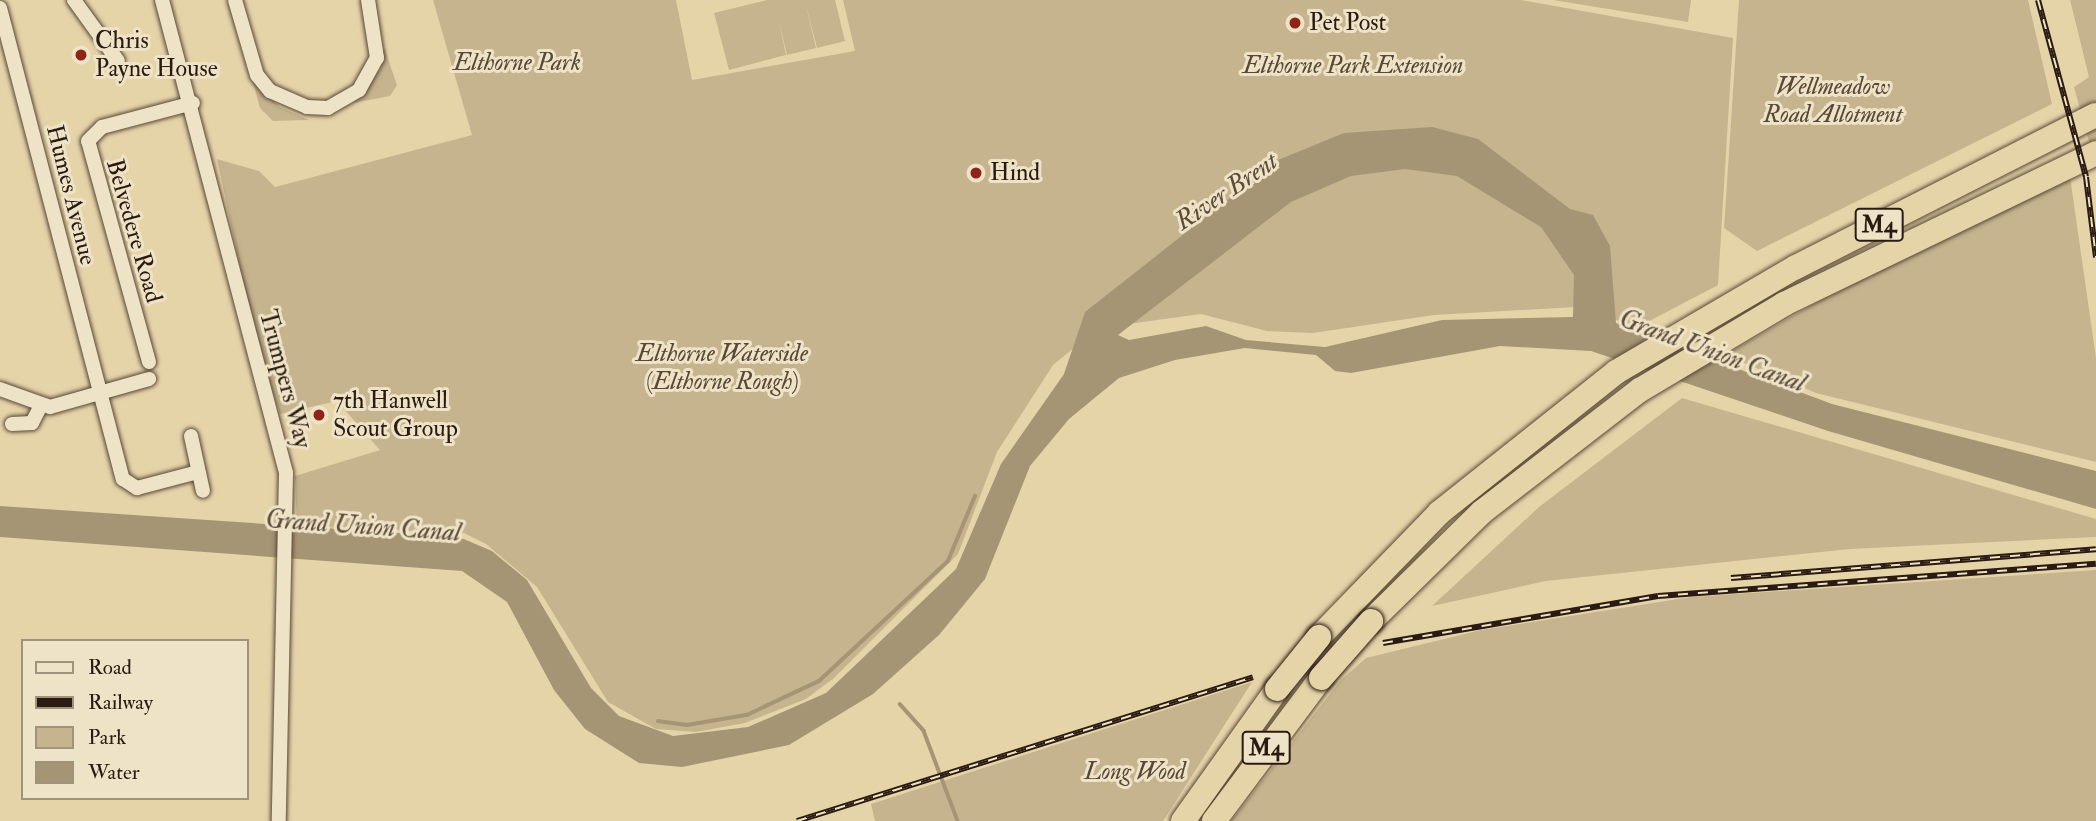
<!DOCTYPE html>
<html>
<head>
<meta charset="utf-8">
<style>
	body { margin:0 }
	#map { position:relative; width:2096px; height:821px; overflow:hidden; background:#e6d4a9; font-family:"IM FELL Double Pica",serif }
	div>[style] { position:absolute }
	.green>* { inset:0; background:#c6b48f }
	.water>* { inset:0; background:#a69575 }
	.stream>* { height:3.5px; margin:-1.75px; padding:0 1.75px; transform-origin:1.75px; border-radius:1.75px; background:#a69575 }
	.roads { filter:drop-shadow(0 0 2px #594837) drop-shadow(0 0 2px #594837) }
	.minor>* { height:14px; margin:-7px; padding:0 7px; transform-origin:7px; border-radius:7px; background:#efe3c7 }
	.motorway>* { height:24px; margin:-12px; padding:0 12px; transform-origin:12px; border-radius:12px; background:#e6d4a9 }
	.rail>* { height:6px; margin-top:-3px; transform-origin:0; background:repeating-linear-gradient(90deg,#efe3c7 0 10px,#2a1a11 0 20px); box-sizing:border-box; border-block:2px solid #2a1a11 }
	.bridges { filter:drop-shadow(0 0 2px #2a1a11) drop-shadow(0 0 2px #2a1a11) }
	.motorway-bridge>* { height:24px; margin:-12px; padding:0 12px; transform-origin:12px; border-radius:12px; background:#e6d4a9 }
	.dots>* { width:19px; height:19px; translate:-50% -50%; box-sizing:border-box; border:4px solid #efe3c7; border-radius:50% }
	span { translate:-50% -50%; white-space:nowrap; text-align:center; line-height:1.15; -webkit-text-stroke:6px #efe3c7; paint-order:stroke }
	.shield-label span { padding:2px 5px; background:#efe3c7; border:2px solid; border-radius:5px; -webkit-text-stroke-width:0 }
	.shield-label { font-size:23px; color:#2a1a11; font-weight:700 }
	.poi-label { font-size:24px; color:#2a1a11 }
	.left { translate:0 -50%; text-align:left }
	.park-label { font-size:24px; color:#594837; font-style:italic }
	.street-label { font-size:24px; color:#2a1a11 }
	.water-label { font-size:26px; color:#5c4b39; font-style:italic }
	.legend { position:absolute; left:21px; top:639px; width:228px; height:161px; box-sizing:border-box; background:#efe3c7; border:2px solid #a0937e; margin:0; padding:9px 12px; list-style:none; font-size:21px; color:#2a1a11 }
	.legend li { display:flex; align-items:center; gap:14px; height:35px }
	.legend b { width:35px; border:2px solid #a0937e }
</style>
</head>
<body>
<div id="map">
	<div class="green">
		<i style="clip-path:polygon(433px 0,676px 0,692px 80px,855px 51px,843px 0,1521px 0,1733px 38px,1718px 285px,1638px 327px,1576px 307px,1434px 315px,1313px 333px,1267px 331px,1201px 314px,1128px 324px,1267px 220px,1258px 199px,1053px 365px,997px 452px,958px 554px,834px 678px,806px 699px,745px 723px,696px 732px,656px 729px,608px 702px,537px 587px,486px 544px,464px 533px,297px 526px,295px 476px,380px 450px,337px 401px,280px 414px,256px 341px,217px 159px,259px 171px,275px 187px,472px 135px)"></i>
		<i style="clip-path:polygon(767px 0,835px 0,845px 41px,817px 48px,805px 1px,816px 48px,787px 55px,779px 22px,786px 55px,729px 70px,714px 13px)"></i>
		<i style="clip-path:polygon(1553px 0,1691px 0,1688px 22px)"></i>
		<i style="clip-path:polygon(1739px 0,2028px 0,2052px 104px,1757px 251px,1724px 228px)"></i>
		<i style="clip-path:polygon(2070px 0,2096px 0,2096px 167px,2074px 87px,2089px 77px)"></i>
		<i style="clip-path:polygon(384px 47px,397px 85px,390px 96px,353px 103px,380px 69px)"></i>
		<i style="clip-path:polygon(253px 82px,280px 107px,309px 120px,273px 121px,260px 108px)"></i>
		<i style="clip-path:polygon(2070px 177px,2096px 358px,2096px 462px,1816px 393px,1725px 355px,1845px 286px)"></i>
		<i style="clip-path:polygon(1682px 398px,2096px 519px,2096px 537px,1850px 549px,1546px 581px,1432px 606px,1539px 507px)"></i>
		<i style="clip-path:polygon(2096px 570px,2096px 821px,1231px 821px,1341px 680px,1366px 658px,1481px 630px,1691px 597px)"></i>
		<i style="clip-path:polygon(1252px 682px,1163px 821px,875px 821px,871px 804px)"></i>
	</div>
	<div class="water">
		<i style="clip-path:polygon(evenodd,1432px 127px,1478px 139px,1570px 209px,1593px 215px,1610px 246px,1616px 323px,1832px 404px,2096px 471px,2096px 509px,1828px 431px,1591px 351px,1500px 346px,1351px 373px,1335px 371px,1316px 355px,1245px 348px,1175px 360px,1119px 378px,1069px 419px,1030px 466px,985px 579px,939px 635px,873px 694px,789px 745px,682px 767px,639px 763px,585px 729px,554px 690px,507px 602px,462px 571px,0 537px,0 506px,459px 537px,492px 551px,527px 580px,591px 688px,619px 716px,673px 736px,748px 727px,826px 693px,956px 569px,1001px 464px,1064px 374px,1085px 312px,1278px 160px,1344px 133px,1432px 127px,1405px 169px,1457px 176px,1541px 227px,1574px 275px,1573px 317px,1442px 320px,1325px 347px,1246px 340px,1206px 326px,1129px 340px,1118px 335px,1291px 202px,1351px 176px,1405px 169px)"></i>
	</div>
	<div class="stream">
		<i style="left:900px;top:704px;width:36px;rotate:48deg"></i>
		<i style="left:924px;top:731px;width:96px;rotate:69.3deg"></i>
		<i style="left:658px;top:721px;width:29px;rotate:8deg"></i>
		<i style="left:687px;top:725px;width:61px;rotate:-9.5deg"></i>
		<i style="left:747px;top:715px;width:80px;rotate:-25.3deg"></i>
		<i style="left:819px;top:681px;width:176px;rotate:-42.9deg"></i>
		<i style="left:948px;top:561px;width:70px;rotate:-67.4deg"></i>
	</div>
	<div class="roads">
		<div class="minor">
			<i style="left:74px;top:0;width:75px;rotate:54.2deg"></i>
			<i style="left:162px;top:0;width:489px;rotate:75.3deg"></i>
			<i style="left:286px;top:473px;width:348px;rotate:91.2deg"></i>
			<i style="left:235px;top:0;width:78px;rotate:73.7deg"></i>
			<i style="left:257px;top:75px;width:21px;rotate:51deg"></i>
			<i style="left:270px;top:91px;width:40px;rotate:23.4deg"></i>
			<i style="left:307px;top:107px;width:21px;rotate:3deg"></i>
			<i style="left:328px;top:108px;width:36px;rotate:-30deg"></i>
			<i style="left:359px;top:90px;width:37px;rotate:-61deg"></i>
			<i style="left:377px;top:58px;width:59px;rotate:-98.8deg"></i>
			<i style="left:0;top:8px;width:487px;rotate:75.4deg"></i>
			<i style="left:123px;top:479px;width:17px;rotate:33deg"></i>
			<i style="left:137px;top:488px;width:63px;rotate:-14.7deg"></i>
			<i style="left:149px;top:362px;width:229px;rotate:-105.4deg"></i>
			<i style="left:88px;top:141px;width:20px;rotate:-45deg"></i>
			<i style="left:102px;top:127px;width:94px;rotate:-14.8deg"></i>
			<i style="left:0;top:389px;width:53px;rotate:19.8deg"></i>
			<i style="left:50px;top:407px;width:103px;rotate:-15.8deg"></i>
			<i style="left:12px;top:424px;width:20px;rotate:-3deg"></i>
			<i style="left:32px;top:423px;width:20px;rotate:-63deg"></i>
			<i style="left:191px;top:436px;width:56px;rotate:77.7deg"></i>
		</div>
		<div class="motorway">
			<i style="left:1371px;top:621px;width:156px;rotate:-44.5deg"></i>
			<i style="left:1482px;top:512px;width:200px;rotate:-37.7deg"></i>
			<i style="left:1640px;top:390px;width:168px;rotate:-30.8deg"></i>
			<i style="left:1784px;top:304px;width:347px;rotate:-25.8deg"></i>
			<i style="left:1319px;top:637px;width:173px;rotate:-45.9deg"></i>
			<i style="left:1439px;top:513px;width:226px;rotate:-38.5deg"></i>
			<i style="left:1616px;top:372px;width:208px;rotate:-30.3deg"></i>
			<i style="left:1796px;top:267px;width:336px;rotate:-26.9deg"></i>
			<i style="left:1183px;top:821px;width:162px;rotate:-54.5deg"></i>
			<i style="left:1214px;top:821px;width:179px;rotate:-53.2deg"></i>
		</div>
	</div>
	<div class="rail">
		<i style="left:2038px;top:0;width:183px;rotate:74.8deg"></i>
		<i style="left:2086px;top:177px;width:81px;rotate:82.9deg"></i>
		<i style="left:1731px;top:578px;width:366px;rotate:-4.5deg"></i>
		<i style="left:1383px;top:643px;width:279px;rotate:-9.7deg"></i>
		<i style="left:1658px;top:596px;width:439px;rotate:-4.2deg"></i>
		<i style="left:797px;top:821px;width:478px;rotate:-17.5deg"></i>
	</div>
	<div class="bridges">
		<div class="motorway-bridge">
			<i style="left:1321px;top:678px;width:76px;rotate:-48.7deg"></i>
			<i style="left:1277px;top:689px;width:67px;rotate:-51.1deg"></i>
		</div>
	</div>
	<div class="dots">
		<i style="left:1295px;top:23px;background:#8f2418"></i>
		<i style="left:81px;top:55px;background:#8f2418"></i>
		<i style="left:976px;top:173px;background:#8f2418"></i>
		<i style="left:319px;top:415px;background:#8f2418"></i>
	</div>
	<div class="shield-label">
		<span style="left:1879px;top:225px">M4</span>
		<span style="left:1266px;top:748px">M4</span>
	</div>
	<div class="poi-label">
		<span class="left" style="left:1309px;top:23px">Pet Post</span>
		<span class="left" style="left:95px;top:55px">Chris<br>Payne House</span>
		<span class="left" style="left:990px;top:173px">Hind</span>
		<span class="left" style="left:333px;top:415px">7th Hanwell<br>Scout Group</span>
	</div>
	<div class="park-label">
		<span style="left:517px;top:63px">Elthorne Park</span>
		<span style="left:1353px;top:66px">Elthorne Park Extension</span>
		<span style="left:1833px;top:101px">Wellmeadow<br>Road Allotment</span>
		<span style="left:722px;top:368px">Elthorne Waterside<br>(Elthorne Rough)</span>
		<span style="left:1135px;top:772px">Long Wood</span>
	</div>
	<div class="street-label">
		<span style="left:71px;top:195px;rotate:76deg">Humes Avenue</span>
		<span style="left:134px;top:231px;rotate:74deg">Belvedere Road</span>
		<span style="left:285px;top:379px;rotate:75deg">Trumpers Way</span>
	</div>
	<div class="water-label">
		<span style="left:1227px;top:192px;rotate:-34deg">River Brent</span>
		<span style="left:1712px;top:352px;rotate:20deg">Grand Union Canal</span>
		<span style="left:363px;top:527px;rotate:4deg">Grand Union Canal</span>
	</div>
	<ul class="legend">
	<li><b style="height:9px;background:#efe3c7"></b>Road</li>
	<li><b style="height:9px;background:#2a1a11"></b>Railway</li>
	<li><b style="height:19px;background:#c6b48f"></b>Park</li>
	<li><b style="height:19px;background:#a69575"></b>Water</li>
	</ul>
</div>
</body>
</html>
